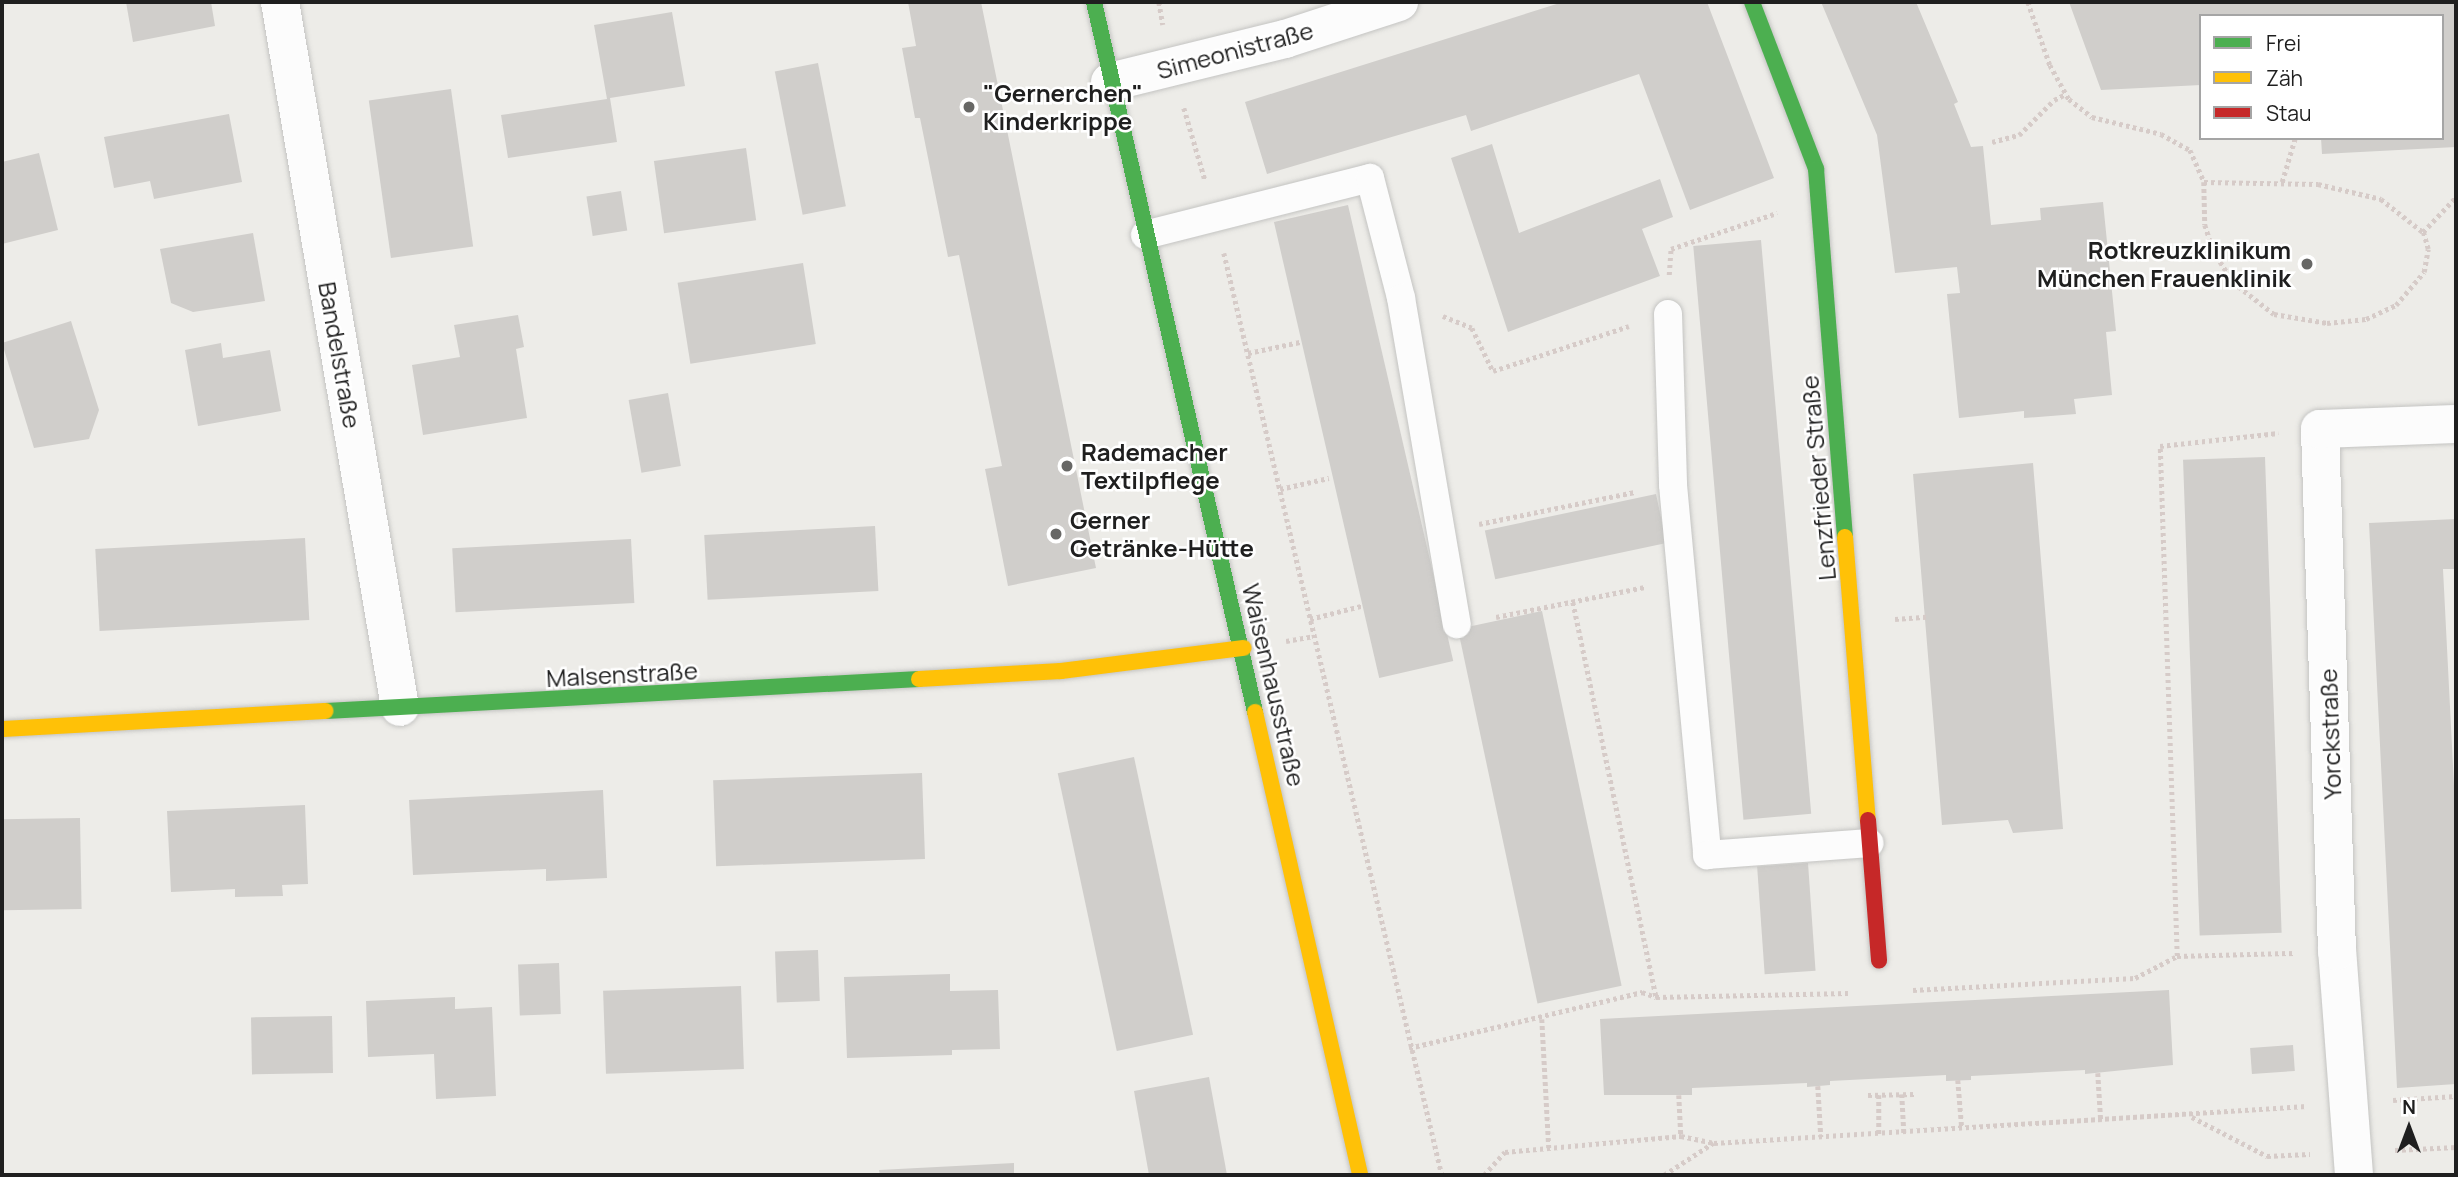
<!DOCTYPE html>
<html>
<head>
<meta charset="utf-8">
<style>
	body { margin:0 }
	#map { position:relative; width:2458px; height:1177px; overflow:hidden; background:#edece8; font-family:Manrope,sans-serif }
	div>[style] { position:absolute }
	.building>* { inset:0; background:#d0cecb; transform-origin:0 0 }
	.path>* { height:4.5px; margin-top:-2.25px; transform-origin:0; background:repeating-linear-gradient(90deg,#d6cbc8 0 3.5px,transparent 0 7px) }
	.roads { filter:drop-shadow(0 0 2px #c4c4c2) drop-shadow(0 0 2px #c4c4c2) }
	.lane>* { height:28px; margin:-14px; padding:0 14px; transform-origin:14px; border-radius:14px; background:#fcfcfc }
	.street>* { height:38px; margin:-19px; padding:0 19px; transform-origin:19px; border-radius:19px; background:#fcfcfc }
	.fast>* { height:16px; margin:-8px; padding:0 8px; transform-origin:8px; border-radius:8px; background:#4caf50 }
	.slow>* { height:16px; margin:-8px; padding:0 8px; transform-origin:8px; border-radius:8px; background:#ffc107 }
	.jam>* { height:16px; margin:-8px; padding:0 8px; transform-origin:8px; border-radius:8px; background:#c62828 }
	.dots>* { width:19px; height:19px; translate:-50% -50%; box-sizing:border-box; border:4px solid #fff; border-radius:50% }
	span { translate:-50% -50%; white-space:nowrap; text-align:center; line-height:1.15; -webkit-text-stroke:5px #fff; paint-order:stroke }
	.street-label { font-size:24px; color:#1f1f1f }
	.poi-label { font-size:24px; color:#1f1f1f; font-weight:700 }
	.left { translate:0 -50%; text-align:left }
	.right { translate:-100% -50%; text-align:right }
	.frame { position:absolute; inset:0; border:4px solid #1f1f1f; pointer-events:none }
	.legend { position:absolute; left:2199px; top:14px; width:245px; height:126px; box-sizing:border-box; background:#fff; border:2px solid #a5a5a5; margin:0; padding:9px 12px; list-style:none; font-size:21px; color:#1f1f1f }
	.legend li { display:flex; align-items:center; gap:14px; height:35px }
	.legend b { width:35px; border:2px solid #a5a5a5 }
	.north { position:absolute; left:2374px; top:1093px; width:70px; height:70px; -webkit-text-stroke:5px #fff; paint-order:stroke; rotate:0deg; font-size:19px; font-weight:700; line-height:28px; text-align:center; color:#1f1f1f }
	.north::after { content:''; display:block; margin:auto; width:24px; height:32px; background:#1f1f1f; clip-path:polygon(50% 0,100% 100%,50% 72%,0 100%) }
</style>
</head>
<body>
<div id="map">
	<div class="building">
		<i style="clip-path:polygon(126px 2px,211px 2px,215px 26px,133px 42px)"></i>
		<i style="clip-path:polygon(908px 2px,981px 2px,1096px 568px,1008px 586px,985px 469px,1002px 466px,959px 255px,948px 257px,920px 118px,915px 118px,902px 48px,916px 46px)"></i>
		<i style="clip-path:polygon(1563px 2px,1707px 2px,1774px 178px,1690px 210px,1639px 74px,1471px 131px,1466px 115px,1267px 174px,1245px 102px)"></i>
		<i style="clip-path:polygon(1821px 2px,1916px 2px,1958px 102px,1954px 104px,1971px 147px,1983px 146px,1991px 225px,2041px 220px,2040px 208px,2103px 202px,2116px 331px,2106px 332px,2112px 395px,2074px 399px,2076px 414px,2024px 418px,2024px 411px,1959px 418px,1947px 294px,1960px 293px,1957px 267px,1895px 273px,1877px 135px)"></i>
		<i style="clip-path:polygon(2069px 2px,2456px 2px,2456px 147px,2322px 154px,2321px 138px,2442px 138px,2442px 16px,2201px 16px,2201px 85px,2101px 90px)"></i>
		<i style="clip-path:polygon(672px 12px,685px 86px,610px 98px,617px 142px,508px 158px,501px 115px,607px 99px,594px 25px)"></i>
		<i style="left:818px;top:63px;width:146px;height:44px;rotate:79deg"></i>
		<i style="left:451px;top:89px;width:159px;height:83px;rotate:82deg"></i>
		<i style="clip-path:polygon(229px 114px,242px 182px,154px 199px,150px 181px,114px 188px,104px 137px)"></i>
		<i style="clip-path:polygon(1492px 144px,1519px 233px,1660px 179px,1673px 217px,1642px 229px,1660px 276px,1508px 332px,1451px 158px)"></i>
		<i style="left:746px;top:148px;width:73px;height:93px;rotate:82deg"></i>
		<i style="clip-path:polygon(39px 153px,58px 230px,2px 244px,2px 162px)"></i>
		<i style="left:621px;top:191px;width:40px;height:35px;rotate:81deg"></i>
		<i style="left:1348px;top:205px;width:468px;height:76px;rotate:77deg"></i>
		<i style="clip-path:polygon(253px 233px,265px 301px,193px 312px,171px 303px,160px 249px)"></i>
		<i style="left:1761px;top:240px;width:576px;height:68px;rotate:85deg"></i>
		<i style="left:803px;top:263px;width:82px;height:127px;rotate:81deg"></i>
		<i style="clip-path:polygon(518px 315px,524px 347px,516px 349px,527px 418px,423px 435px,412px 365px,460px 357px,454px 325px)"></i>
		<i style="clip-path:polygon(71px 321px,99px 410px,89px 439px,34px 448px,2px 343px)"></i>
		<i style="clip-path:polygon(221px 343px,223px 358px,270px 350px,281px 411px,198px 426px,185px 350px)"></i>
		<i style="left:668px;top:393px;width:74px;height:40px;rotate:80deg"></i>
		<i style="left:2265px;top:457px;width:476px;height:82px;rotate:88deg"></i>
		<i style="clip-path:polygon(2033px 463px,2063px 829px,2013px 833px,2008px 820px,1942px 825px,1913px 474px)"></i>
		<i style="left:1656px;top:494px;width:50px;height:175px;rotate:78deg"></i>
		<i style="clip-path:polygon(2456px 519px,2456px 569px,2443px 569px,2456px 825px,2456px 1084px,2397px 1088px,2369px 523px)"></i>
		<i style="left:875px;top:526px;width:65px;height:171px;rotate:87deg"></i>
		<i style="left:305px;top:538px;width:82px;height:210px;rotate:87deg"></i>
		<i style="left:631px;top:539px;width:64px;height:179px;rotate:87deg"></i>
		<i style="left:1542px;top:611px;width:383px;height:86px;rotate:78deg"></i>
		<i style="left:1134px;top:757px;width:284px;height:78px;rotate:78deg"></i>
		<i style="left:922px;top:773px;width:86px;height:209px;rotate:88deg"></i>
		<i style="clip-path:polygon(603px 790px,607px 878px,546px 881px,546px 869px,413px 875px,409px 800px)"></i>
		<i style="clip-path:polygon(305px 805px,308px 884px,282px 885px,283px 896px,235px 897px,235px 889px,171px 892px,167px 811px)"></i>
		<i style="left:80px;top:818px;width:91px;height:78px;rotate:89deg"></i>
		<i style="left:1808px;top:863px;width:108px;height:51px;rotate:86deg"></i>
		<i style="left:818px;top:950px;width:51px;height:43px;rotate:88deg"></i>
		<i style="left:559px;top:963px;width:51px;height:41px;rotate:88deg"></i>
		<i style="clip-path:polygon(950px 974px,950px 991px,998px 990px,1000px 1049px,952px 1050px,952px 1055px,847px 1058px,844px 977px)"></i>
		<i style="left:741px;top:986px;width:83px;height:138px;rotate:88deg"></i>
		<i style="clip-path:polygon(2169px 990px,2173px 1065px,2085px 1074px,2085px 1070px,1971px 1076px,1971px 1080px,1946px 1081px,1946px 1075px,1830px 1081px,1830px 1085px,1807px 1087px,1807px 1083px,1692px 1088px,1692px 1095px,1604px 1095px,1600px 1019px)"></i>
		<i style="clip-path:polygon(455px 997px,455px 1009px,492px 1007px,496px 1096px,436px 1099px,434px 1054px,368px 1057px,366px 1001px)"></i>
		<i style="left:332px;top:1016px;width:57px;height:81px;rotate:89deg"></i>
		<i style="left:2293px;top:1045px;width:26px;height:43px;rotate:86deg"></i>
		<i style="clip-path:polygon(1209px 1077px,1227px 1175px,1149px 1175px,1134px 1091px)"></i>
		<i style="clip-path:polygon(1014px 1163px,1014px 1175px,880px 1175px,879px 1170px)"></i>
	</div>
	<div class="path">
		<i style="left:1159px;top:2px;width:23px;rotate:80deg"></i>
		<i style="left:2028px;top:2px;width:67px;rotate:70.8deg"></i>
		<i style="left:2050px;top:65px;width:39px;rotate:61deg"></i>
		<i style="left:2069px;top:99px;width:29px;rotate:38deg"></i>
		<i style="left:2092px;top:117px;width:71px;rotate:13.8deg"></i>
		<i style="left:2161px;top:134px;width:33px;rotate:29deg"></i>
		<i style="left:2190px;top:150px;width:35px;rotate:66deg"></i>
		<i style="left:2204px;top:182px;width:43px;rotate:88.7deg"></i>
		<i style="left:2205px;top:225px;width:26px;rotate:72deg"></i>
		<i style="left:2213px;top:250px;width:38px;rotate:58deg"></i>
		<i style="left:2233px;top:282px;width:52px;rotate:38deg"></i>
		<i style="left:2274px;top:314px;width:54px;rotate:9.6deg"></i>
		<i style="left:2327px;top:323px;width:39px;rotate:-6deg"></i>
		<i style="left:2366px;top:319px;width:33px;rotate:-25deg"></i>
		<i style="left:2396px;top:305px;width:43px;rotate:-49.7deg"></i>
		<i style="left:2424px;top:272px;width:23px;rotate:-80deg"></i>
		<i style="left:2428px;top:249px;width:18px;rotate:-106deg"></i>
		<i style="left:2423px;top:232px;width:48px;rotate:-46.7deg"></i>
		<i style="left:1184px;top:108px;width:75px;rotate:73.7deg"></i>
		<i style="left:1992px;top:142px;width:28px;rotate:-15deg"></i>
		<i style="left:2019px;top:135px;width:49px;rotate:-45deg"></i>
		<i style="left:2054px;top:100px;width:13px;rotate:-27deg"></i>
		<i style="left:2204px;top:182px;width:114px;rotate:1deg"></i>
		<i style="left:2318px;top:184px;width:65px;rotate:13.4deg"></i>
		<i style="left:2381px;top:199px;width:53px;rotate:38.2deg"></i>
		<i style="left:2282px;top:182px;width:46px;rotate:-73.5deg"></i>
		<i style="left:1224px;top:253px;width:947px;rotate:76.7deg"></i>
		<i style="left:1669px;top:275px;width:26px;rotate:-86deg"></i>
		<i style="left:1671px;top:249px;width:112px;rotate:-18.8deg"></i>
		<i style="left:1443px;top:316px;width:31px;rotate:22deg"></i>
		<i style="left:1472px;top:328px;width:48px;rotate:64deg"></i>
		<i style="left:1493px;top:371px;width:143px;rotate:-18.3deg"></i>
		<i style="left:1248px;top:353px;width:53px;rotate:-11.9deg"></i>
		<i style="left:1280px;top:489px;width:50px;rotate:-12.7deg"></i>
		<i style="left:1479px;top:524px;width:159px;rotate:-11.6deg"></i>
		<i style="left:1573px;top:602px;width:404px;rotate:78.1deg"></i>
		<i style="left:1496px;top:617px;width:152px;rotate:-11.4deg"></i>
		<i style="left:1310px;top:619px;width:53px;rotate:-14.3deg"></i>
		<i style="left:1895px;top:619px;width:31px;rotate:-4deg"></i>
		<i style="left:1286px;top:641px;width:28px;rotate:-10deg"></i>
		<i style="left:2177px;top:956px;width:510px;rotate:-91.91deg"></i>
		<i style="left:2160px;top:446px;width:119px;rotate:-6.3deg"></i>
		<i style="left:1913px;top:990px;width:222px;rotate:-3.1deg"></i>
		<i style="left:2135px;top:978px;width:47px;rotate:-27.6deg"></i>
		<i style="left:2177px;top:956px;width:117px;rotate:-1.5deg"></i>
		<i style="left:1542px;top:1019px;width:129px;rotate:86.9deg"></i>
		<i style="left:1409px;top:1048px;width:240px;rotate:-13.5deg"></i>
		<i style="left:1642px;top:992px;width:15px;rotate:20deg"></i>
		<i style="left:1656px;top:997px;width:192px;rotate:-1.2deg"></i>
		<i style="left:2098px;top:1073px;width:49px;rotate:86.5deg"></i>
		<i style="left:1958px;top:1080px;width:49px;rotate:85.3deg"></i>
		<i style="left:1818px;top:1086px;width:51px;rotate:86.6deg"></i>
		<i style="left:1902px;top:1094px;width:39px;rotate:87deg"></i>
		<i style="left:1679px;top:1095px;width:41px;rotate:87.2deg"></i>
		<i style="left:1868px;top:1095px;width:46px;rotate:-1.2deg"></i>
		<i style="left:1879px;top:1095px;width:39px;rotate:90deg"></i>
		<i style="left:2393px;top:1100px;width:63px;rotate:-3.6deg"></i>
		<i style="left:2192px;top:1117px;width:85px;rotate:27.5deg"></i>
		<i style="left:2267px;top:1156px;width:43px;rotate:-2.7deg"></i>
		<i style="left:2395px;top:1150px;width:61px;rotate:-2.8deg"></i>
		<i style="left:1484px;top:1175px;width:31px;rotate:-48deg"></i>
		<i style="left:1505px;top:1152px;width:177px;rotate:-5.2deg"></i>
		<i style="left:1681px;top:1136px;width:34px;rotate:12deg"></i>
		<i style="left:1714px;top:1143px;width:594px;rotate:-3.57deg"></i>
		<i style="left:1664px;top:1175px;width:59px;rotate:-33.1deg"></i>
	</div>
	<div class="roads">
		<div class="lane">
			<i style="left:1145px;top:235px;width:232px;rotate:-14.2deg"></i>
			<i style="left:1370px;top:178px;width:124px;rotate:75.5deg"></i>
			<i style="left:1401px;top:298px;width:331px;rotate:80.3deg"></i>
			<i style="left:1668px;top:314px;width:171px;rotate:88.3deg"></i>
			<i style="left:1673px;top:485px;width:372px;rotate:84.7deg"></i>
			<i style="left:1707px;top:855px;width:163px;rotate:-4.2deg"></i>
		</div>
		<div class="street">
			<i style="left:280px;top:2px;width:715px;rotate:80.34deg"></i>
			<i style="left:1110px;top:82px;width:180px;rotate:-13.8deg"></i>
			<i style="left:1285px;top:39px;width:120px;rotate:-18deg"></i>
			<i style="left:2354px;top:1175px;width:225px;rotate:-94.3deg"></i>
			<i style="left:2337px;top:951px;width:522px;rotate:-91.87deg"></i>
			<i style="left:2320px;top:429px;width:136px;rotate:-2.1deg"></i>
		</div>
		<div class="fast">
			<i style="left:1094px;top:2px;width:728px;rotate:77.22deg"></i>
			<i style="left:1752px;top:2px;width:179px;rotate:69deg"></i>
			<i style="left:1816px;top:169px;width:369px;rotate:85.5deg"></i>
			<i style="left:326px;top:711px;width:594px;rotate:-3.09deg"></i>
		</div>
		<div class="slow">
			<i style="left:1845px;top:537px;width:284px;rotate:85.4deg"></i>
			<i style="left:919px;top:679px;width:142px;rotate:-3.2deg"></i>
			<i style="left:1061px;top:671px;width:184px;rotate:-7.2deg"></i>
			<i style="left:1255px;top:712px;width:475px;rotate:77.2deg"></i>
			<i style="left:2px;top:729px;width:324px;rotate:-3.2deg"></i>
		</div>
		<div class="jam">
			<i style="left:1868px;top:820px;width:141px;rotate:85.5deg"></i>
		</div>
	</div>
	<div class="dots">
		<i style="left:969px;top:107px;background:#676765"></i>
		<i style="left:2307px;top:264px;background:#676765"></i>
		<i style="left:1067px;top:466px;background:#676765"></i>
		<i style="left:1056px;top:534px;background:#676765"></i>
	</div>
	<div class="street-label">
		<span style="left:1235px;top:50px;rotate:-15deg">Simeonistraße</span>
		<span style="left:340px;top:355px;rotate:80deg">Bandelstraße</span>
		<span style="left:1818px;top:478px;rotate:-95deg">Lenzfrieder Straße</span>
		<span style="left:622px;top:674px;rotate:-3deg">Malsenstraße</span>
		<span style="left:1274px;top:685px;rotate:77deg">Waisenhausstraße</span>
		<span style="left:2330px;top:734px;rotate:-92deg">Yorckstraße</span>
	</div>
	<div class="poi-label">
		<span class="left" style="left:983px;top:107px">"Gernerchen"<br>Kinderkrippe</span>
		<span class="right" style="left:2291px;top:264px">Rotkreuzklinikum<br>München Frauenklinik</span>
		<span class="left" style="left:1081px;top:466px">Rademacher<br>Textilpflege</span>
		<span class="left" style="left:1070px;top:534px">Gerner<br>Getränke-Hütte</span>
	</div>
	<div class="frame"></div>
	<ul class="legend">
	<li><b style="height:9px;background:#4caf50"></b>Frei</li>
	<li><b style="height:9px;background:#ffc107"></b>Zäh</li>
	<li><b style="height:9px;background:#c62828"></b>Stau</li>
	</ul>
	<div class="north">N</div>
</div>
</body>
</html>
